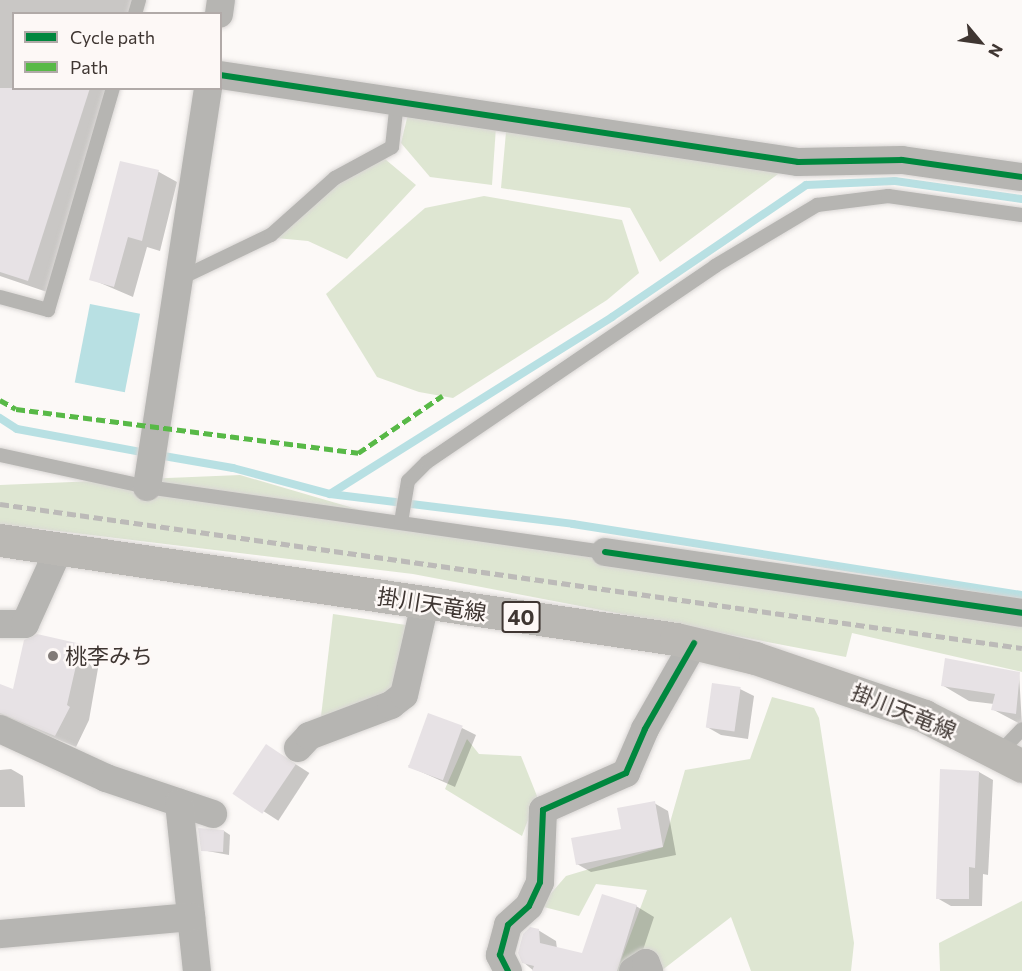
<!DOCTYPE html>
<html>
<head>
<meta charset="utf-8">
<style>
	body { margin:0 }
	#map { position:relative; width:1022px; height:971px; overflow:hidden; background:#fcf9f7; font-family:Commissioner,"Noto Sans JP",sans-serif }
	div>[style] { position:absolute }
	.green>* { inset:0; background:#dee6d2 }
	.water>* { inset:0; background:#b8e0e3; transform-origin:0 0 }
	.shadow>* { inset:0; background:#0003; transform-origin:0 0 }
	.stream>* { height:8px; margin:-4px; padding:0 4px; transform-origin:4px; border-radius:4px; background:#b8e0e3 }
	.building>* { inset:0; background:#e7e2e5; transform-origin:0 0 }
	.roads { filter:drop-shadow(0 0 2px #d9d6d4) drop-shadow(0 0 2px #d9d6d4) }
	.lane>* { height:14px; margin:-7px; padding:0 7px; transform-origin:7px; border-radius:7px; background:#b6b5b2 }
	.street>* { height:28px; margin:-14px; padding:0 14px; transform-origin:14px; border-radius:14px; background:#b6b5b2 }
	.primary>* { height:33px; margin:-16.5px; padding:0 16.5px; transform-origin:16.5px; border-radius:16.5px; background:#bab8b4 }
	.rail>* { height:4.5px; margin-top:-2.25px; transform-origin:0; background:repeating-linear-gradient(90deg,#bcbab8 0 9px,transparent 0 13.5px) }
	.quiet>* { height:4.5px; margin-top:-2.25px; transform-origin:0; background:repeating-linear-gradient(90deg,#58b947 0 9px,transparent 0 13.5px) }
	.cycleway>* { height:6px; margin:-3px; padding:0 3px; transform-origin:3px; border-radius:3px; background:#00873e }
	.dots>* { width:16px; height:16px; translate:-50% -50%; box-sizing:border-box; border:3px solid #fdf8f6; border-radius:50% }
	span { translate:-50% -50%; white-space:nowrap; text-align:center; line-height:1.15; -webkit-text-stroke:5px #fdf8f6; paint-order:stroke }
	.shield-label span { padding:2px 4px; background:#fdf8f6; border:2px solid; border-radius:4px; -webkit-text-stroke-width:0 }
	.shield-label { font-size:21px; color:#3f3632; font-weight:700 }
	.street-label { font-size:22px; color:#3f3632 }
	.poi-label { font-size:22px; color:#3f3632 }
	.left { translate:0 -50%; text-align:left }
	.legend { position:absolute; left:12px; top:12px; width:210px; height:78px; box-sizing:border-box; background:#fdf8f6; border:2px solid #b1aaa8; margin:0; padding:8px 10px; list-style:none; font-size:18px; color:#3f3632 }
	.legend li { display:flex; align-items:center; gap:12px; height:30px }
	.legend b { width:30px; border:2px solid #b1aaa8 }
	.north { position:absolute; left:950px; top:12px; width:60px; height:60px; -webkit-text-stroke:4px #fdf8f6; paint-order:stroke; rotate:119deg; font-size:16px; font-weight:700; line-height:24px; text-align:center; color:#3f3632 }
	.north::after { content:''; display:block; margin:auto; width:21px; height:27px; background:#3f3632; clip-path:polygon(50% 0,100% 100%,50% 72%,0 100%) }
</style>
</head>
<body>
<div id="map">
	<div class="green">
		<i style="clip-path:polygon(408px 114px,496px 127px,492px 185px,430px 177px,401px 143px)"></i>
		<i style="clip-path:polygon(506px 132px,786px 168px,660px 262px,630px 208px,501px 188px)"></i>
		<i style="clip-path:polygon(379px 154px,416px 185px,347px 259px,308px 241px,276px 238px,335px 178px)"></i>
		<i style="clip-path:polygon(484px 196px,622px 220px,639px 273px,607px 300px,453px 398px,419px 392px,377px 377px,326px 294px,425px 208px)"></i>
		<i style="clip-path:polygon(240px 475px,401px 522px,610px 561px,1022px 621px,1022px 672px,852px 633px,846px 657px,413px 574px,0 524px,0 485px)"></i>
		<i style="clip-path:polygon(333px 614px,426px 628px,404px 687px,320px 725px)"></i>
		<i style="clip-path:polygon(772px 697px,814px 708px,819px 718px,854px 943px,851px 971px,751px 971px,731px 917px,661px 971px,617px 971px,647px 890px,596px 884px,579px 916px,540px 906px,566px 876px,663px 847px,685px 770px,750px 759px)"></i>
		<i style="clip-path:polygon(467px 739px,479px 754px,521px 756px,537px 796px,522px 836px,445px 789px)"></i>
		<i style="clip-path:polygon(1022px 901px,1022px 971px,940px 971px,939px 943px)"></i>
	</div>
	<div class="water">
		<i style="left:90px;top:304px;width:51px;height:80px;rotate:11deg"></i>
	</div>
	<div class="shadow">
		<i style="clip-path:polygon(0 0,146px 0,142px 14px,14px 14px,14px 88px,116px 88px,50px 293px,0 276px)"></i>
		<i style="clip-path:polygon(121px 163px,159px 172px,177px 182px,160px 251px,147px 247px,133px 297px,91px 279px)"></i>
		<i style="clip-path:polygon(80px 645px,100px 657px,89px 720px,76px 747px,0 716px,0 686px,14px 690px)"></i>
		<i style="clip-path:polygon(1019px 673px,1022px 725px,992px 709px,994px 704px,969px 701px,942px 685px)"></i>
		<i style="clip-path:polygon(740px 689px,754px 696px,748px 739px,721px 735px,707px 727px)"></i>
		<i style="clip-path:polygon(462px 728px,476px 735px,455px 787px,408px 766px)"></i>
		<i style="left:280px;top:754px;width:35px;height:57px;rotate:33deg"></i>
		<i style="clip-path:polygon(11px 769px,23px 776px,25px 807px,0 807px,0 770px)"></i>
		<i style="clip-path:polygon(979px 772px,993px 780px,988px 875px,983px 874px,982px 906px,951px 906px,937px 898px)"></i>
		<i style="clip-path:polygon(654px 803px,668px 811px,676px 855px,591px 872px,577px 864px)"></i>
		<i style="clip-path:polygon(224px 831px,230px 835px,229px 855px,202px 850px)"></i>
		<i style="clip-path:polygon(636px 906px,654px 917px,636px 971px,534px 971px,523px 962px,538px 930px,556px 941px,557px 949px,583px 955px)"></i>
	</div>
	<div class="stream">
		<i style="left:0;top:418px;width:20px;rotate:33deg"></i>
		<i style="left:17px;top:429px;width:131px;rotate:10.5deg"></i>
		<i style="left:158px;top:455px;width:76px;rotate:9.8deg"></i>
		<i style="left:233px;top:468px;width:100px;rotate:15deg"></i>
		<i style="left:330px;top:494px;width:245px;rotate:7deg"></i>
		<i style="left:573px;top:524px;width:454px;rotate:9deg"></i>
		<i style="left:330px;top:494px;width:333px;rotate:-32.1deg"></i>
		<i style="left:612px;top:317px;width:235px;rotate:-34.2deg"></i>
		<i style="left:806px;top:185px;width:89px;rotate:-2.6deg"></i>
		<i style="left:895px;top:181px;width:128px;rotate:8.1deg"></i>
	</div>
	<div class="building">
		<i style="clip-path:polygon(0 88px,90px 88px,28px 281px,0 272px)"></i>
		<i style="clip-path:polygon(120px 161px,159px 170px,142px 241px,128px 237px,114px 287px,89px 280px)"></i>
		<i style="clip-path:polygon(37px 634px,81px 644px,67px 705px,70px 707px,55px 736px,0 713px,0 684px,13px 689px,24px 640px)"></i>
		<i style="clip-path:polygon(945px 658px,1020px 672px,1016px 714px,991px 710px,995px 694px,941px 686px)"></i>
		<i style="left:712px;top:683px;width:29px;height:45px;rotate:8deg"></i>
		<i style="left:428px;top:713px;width:37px;height:58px;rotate:20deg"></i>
		<i style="left:266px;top:744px;width:36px;height:60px;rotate:34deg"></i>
		<i style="clip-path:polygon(940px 769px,979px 771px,975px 868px,969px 867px,969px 899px,936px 899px)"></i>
		<i style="clip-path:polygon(655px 801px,663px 847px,576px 865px,571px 838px,621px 829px,617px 808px)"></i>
		<i style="clip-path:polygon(198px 828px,224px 830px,223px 852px,201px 851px)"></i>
		<i style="clip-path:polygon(602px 894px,637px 905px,617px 971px,532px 971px,534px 966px,522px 963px,518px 953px,523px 934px,530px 927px,539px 929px,540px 943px,582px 953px)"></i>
	</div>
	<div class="roads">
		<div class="lane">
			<i style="left:135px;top:14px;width:15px;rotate:-74deg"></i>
			<i style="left:179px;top:279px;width:102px;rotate:-25.6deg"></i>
			<i style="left:271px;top:235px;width:86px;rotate:-41.7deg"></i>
			<i style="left:335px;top:178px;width:65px;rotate:-28.5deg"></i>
			<i style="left:392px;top:147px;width:45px;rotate:-83.7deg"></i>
			<i style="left:0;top:297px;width:50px;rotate:15.2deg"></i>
			<i style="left:48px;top:310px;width:231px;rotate:-73.7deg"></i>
			<i style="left:0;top:455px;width:150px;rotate:12.3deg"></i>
			<i style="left:147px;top:487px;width:463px;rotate:8.1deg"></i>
			<i style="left:401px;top:522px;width:42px;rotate:-80.3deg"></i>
			<i style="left:408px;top:481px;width:27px;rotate:-45deg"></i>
			<i style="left:427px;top:462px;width:348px;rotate:-34.2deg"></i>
			<i style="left:715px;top:266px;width:119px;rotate:-30.9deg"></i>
			<i style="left:817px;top:205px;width:72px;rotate:-7.2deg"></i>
			<i style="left:888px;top:196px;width:135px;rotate:8.1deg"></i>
			<i style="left:999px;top:753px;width:33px;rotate:-46deg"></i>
		</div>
		<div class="street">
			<i style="left:219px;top:14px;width:14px;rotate:-82deg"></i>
			<i style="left:220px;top:75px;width:585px;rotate:8.56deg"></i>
			<i style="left:798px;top:162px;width:104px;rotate:-1.1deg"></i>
			<i style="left:902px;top:160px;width:121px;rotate:8.1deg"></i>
			<i style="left:147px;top:487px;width:404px;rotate:-81.3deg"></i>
			<i style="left:605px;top:552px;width:421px;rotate:8.3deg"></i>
			<i style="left:0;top:624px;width:25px"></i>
			<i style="left:25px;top:624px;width:82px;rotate:-65.6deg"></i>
			<i style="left:0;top:729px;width:117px;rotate:24.8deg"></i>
			<i style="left:106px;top:778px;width:113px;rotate:18.6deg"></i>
			<i style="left:298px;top:748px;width:16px;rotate:-47deg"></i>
			<i style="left:309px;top:736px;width:88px;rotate:-20.7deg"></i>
			<i style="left:391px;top:705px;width:16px;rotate:-38deg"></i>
			<i style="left:404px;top:695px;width:94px;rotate:-77.1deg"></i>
			<i style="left:179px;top:803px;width:169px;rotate:83.9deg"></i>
			<i style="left:0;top:934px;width:192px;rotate:-5.1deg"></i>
			<i style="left:508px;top:971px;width:18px;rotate:-117deg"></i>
			<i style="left:500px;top:955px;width:31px;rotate:-75deg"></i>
			<i style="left:508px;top:925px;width:28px;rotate:-42deg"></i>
			<i style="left:529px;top:906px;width:26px;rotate:-65deg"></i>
			<i style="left:540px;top:882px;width:72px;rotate:-87.6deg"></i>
			<i style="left:543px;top:810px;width:91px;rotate:-24deg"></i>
			<i style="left:626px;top:773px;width:48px;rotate:-66.6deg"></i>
			<i style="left:645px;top:729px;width:99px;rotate:-60.3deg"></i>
			<i style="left:633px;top:971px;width:15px;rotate:-32deg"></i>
			<i style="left:646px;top:963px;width:9px;rotate:69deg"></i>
		</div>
		<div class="primary">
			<i style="left:0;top:540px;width:683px;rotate:8.33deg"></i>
			<i style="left:676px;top:639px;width:81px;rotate:13.5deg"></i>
			<i style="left:755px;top:658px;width:179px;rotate:18.9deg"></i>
			<i style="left:924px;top:716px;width:110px;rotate:27deg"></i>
		</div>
	</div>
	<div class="rail">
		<i style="left:0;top:504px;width:1032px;rotate:8.02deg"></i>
	</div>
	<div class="quiet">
		<i style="left:0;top:400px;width:18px;rotate:29deg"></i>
		<i style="left:16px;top:409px;width:345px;rotate:7.3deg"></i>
		<i style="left:358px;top:453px;width:102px;rotate:-34.2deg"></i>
	</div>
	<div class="cycleway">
		<i style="left:220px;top:75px;width:585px;rotate:8.56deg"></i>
		<i style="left:798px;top:162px;width:104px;rotate:-1.1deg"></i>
		<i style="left:902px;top:160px;width:121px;rotate:8.1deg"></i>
		<i style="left:605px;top:552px;width:421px;rotate:8.3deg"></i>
		<i style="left:508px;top:971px;width:18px;rotate:-117deg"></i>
		<i style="left:500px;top:955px;width:31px;rotate:-75deg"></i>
		<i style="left:508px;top:925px;width:28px;rotate:-42deg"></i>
		<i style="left:529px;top:906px;width:26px;rotate:-65deg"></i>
		<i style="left:540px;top:882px;width:72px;rotate:-87.6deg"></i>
		<i style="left:543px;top:810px;width:91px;rotate:-24deg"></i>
		<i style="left:626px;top:773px;width:48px;rotate:-66.6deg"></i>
		<i style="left:645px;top:729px;width:99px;rotate:-60.3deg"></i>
	</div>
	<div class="dots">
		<i style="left:53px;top:656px;background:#817a77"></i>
	</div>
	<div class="shield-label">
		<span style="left:521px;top:617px">40</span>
	</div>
	<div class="street-label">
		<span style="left:432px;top:604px;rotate:9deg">掛川天竜線</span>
		<span style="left:904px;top:711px;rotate:22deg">掛川天竜線</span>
	</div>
	<div class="poi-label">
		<span class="left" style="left:65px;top:656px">桃李みち</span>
	</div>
	<ul class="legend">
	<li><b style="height:8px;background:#00873e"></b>Cycle path</li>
	<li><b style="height:8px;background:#58b947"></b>Path</li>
	</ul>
	<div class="north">N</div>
</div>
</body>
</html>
